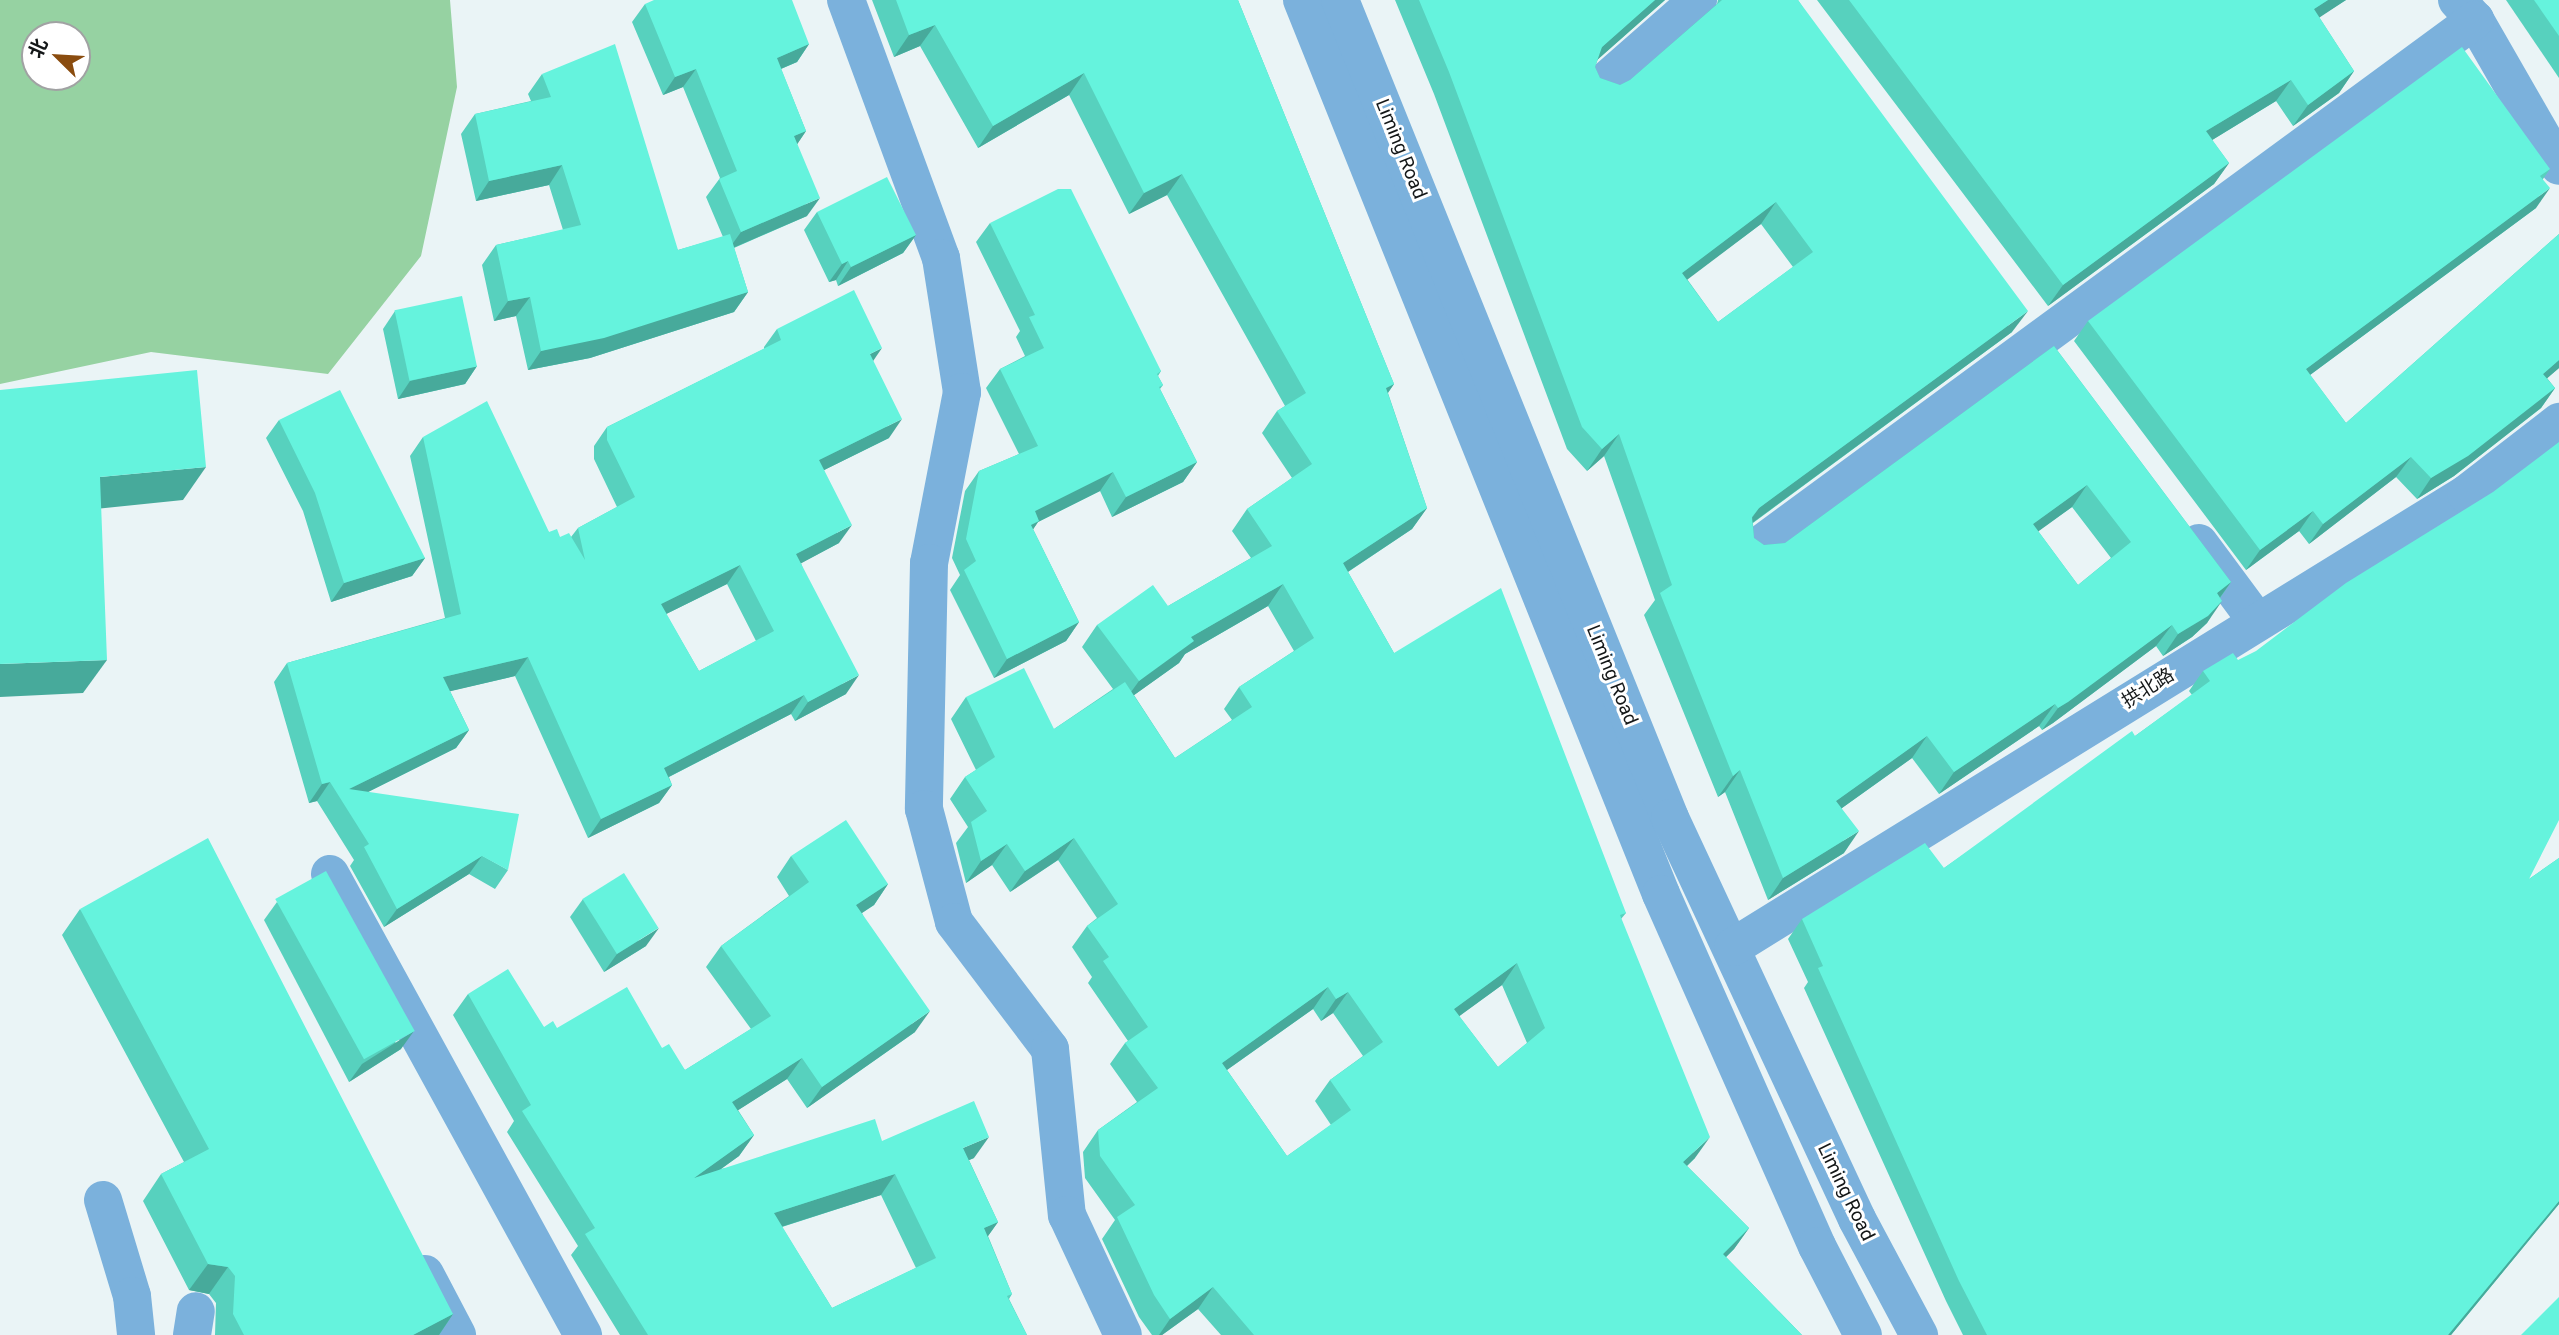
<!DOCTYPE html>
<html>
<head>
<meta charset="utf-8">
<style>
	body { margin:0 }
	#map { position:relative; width:2559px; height:1335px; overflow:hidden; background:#eaf4f6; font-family:Roboto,"Noto Sans SC",sans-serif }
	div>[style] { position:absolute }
	.green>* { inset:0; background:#96d2a2 }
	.minor>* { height:38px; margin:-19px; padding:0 19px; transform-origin:19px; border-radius:19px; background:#7bb1dc }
	.wall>* { inset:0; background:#57d1be }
	.shaded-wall>* { inset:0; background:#47aa9b }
	.building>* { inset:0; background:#65f3dd; transform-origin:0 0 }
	span { translate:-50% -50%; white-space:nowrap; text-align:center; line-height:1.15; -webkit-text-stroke:6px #fff; paint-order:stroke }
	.street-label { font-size:19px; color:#141718 }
	.north { position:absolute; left:21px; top:21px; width:70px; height:70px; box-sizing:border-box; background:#fff; border:2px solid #a1a2a3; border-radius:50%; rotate:294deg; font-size:19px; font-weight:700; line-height:28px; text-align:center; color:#141718 }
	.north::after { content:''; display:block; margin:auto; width:24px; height:32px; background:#8a4c0f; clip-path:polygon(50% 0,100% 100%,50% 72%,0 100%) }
</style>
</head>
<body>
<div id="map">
	<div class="green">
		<i style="clip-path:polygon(evenodd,0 0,450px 0,457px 87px,421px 256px,328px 374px,151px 352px,0 384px,0 0,35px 35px,77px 35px,77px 77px,35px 77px,35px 35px)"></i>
	</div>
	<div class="minor">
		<i style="left:846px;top:0;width:275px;rotate:69.8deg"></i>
		<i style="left:941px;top:258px;width:136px;rotate:81.1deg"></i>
		<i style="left:962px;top:392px;width:174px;rotate:100.9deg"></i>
		<i style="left:929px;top:563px;width:246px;rotate:91.2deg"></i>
		<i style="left:924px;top:809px;width:117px;rotate:75.1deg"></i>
		<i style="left:954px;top:922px;width:159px;rotate:52.9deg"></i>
		<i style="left:1050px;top:1049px;width:167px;rotate:84.2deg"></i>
		<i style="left:1067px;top:1215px;width:132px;rotate:65deg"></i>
		<i style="left:1302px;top:0;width:963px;rotate:68.12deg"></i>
		<i style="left:1661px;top:894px;width:385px;rotate:66.1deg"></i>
		<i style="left:1817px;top:1246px;width:100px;rotate:62.7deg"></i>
		<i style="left:1340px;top:0;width:882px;rotate:68.03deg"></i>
		<i style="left:1670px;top:818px;width:442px;rotate:65deg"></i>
		<i style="left:1857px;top:1219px;width:132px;rotate:61.9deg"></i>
		<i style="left:2457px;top:0;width:27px;rotate:48deg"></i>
		<i style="left:2475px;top:20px;width:168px;rotate:60.1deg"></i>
		<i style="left:1601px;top:85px;width:129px;rotate:-41.2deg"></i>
		<i style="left:2199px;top:543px;width:96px;rotate:53.5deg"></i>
		<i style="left:1757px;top:547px;width:891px;rotate:-36.28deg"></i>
		<i style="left:330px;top:874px;width:526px;rotate:61.24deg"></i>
		<i style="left:1733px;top:947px;width:862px;rotate:-31.72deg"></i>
		<i style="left:2466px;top:494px;width:118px;rotate:-37.7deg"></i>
		<i style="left:103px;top:1200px;width:100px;rotate:73.2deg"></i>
		<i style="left:132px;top:1296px;width:39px;rotate:84deg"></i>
		<i style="left:425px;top:1274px;width:69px;rotate:62.3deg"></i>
		<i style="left:192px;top:1335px;width:24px;rotate:-81deg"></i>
	</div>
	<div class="wall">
		<i style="clip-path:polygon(evenodd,872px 0,1238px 0,1394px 384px,1388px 393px,1427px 508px,1412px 529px,1348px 572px,1394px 653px,1626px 913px,1621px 919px,1695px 1158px,1687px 1166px,1749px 1228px,1734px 1249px,1726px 1257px,1802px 1335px,1221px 1335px,1198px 1309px,1162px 1335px,1152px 1335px,1139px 1317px,1102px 1239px,1115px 1220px,1085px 1178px,1083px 1152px,1098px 1130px,1137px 1102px,1110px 1064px,1125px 1043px,1128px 1041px,1088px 983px,1092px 977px,1072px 947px,1087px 926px,1097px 918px,1058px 860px,1010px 892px,992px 865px,966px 883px,956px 843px,968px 827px,950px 799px,965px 777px,976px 770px,951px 719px,966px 697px,1054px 729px,1113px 689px,1082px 647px,1097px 625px,1168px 606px,1251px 558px,1232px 531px,1247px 509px,1292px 478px,1262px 433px,1277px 411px,1285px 406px,1167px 195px,1129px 214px,1069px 95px,978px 148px,920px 46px,894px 57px,872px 0,1268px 606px,1294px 651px,1239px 687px,1224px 709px,1232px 720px,1175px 758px,1134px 695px,1179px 663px,1185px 654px,1268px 606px,872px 0,1502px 985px,1527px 1043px,1498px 1067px,1459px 1016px,1502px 985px,872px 0,1313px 1009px,1321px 1021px,1333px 1013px,1363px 1056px,1330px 1080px,1315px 1101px,1331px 1125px,1287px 1156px,1227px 1070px,1313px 1009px)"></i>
		<i style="clip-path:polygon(evenodd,1395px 0,1665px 0,1598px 59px,1595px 67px,1600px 78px,1620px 85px,1630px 80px,1717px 4px,1718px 0,1798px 0,2012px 332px,1753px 523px,1754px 538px,1764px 545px,1785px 543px,2054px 346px,2231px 582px,2220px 598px,2207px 623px,2192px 637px,2163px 656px,2156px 646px,2053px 723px,2042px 730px,2039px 726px,1939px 794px,1912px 758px,1842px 808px,1844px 853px,1768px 900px,1725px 792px,1718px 797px,1644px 615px,1655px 600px,1604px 456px,1587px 471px,1567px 449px,1434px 94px,1395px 0,1761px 224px,1793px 267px,1718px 322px,1687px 279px,1761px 224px,1395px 0,2072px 507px,2111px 558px,2078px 585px,2038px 531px,2072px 507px)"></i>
		<i style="clip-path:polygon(1817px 0,2346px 0,2319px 17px,2354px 71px,2339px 93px,2293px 126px,2276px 101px,2212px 140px,2229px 163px,2214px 184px,2048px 306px)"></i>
		<i style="clip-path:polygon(2506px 0,2559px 0,2559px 78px)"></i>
		<i style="clip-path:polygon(645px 4px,809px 44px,797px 62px,781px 69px,806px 131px,797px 144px,807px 216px,734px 248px,748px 292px,734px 312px,590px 358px,528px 370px,516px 316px,494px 321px,482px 265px,496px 245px,563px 230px,549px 185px,476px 201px,461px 134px,475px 114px,531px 101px,528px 94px,542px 74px,678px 250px,723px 237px,706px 197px,720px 178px,683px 87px,663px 95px,632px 22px)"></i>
		<i style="clip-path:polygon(2550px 169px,2543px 179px,2536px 208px,2310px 375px,2346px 423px,2559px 234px,2559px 368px,2547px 378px,2555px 388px,2541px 408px,2454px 476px,2417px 499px,2396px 477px,2309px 544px,2299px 531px,2246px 570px,2074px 341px,2088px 321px)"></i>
		<i style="clip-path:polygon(817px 212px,916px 235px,903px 253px,838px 286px,836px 280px,829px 282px,804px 230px)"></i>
		<i style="clip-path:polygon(990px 223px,1161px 371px,1158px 376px,1163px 385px,1160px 389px,1197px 462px,1183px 482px,1112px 517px,1100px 491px,1038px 522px,1033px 529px,1079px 622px,1066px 641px,994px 678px,950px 590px,960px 575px,952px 558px,965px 491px,979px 471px,1019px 454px,986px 388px,1000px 369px,1025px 356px,1016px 337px,1020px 331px,976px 242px)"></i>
		<i style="clip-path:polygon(395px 311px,477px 366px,465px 384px,398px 399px,383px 329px)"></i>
		<i style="clip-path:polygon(evenodd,777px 329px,873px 361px,889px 438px,824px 470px,839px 543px,801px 563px,846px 694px,795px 721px,791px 714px,669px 777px,672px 785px,659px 803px,588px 838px,515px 676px,450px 691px,469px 730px,456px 748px,368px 792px,508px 870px,495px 889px,469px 874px,384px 927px,350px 866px,354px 860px,317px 801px,309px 803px,274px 682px,287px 663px,445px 618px,410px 456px,423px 437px,549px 532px,560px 537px,571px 537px,578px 528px,617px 507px,594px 459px,594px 446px,607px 427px,764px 349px,764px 347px,777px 329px,727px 584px,756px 641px,699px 671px,666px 614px,727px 584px)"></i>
		<i style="clip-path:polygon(279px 420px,425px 558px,412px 576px,331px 602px,303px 511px,266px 438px)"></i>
		<i style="clip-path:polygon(2238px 660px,2529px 879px,2559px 858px,2559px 1204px,2451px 1335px,1963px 1335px,1946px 1301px,1804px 988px,1808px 982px,1788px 939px,1802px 919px,1944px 868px,2135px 736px,2192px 695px,2189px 691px,2203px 671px)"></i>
		<i style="clip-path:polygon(evenodd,791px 856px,888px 884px,874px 905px,862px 913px,915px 1032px,807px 1108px,787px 1079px,738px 1110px,754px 1135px,739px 1156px,721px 1169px,882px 1141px,974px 1158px,969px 1160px,998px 1222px,988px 1236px,1012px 1294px,1009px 1299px,1027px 1335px,620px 1335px,571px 1255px,578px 1246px,507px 1132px,514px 1121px,453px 1015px,468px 994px,544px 1027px,557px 1028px,662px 1048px,685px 1070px,751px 1029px,706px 967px,721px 946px,789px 896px,777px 877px,791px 856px,881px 1195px,916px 1268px,832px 1308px,782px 1227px,881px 1195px)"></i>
		<i style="clip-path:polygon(583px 899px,646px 946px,604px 972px,570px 917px)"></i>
		<i style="clip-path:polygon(277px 902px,401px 1049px,349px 1082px,264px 920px)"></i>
		<i style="clip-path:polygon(80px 909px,453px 1314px,439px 1335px,215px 1335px,216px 1303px,209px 1294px,189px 1290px,143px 1201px,161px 1174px,184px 1162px,62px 935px)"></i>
	</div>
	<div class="shaded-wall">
		<i style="clip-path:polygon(1655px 0,1665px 0,1587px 69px,1602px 47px)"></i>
		<i style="clip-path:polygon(2328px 0,2346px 0,2299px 31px,2314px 9px)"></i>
		<i style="clip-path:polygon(935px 25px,920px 46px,894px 57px,909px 35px)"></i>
		<i style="clip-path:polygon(809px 44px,797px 62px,764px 76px,777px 58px)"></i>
		<i style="clip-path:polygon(696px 69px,683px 87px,663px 95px,675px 77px)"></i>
		<i style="clip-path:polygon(2354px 71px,2339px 93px,2293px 126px,2308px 105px)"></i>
		<i style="clip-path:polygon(1084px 73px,1069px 95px,978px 148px,993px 126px)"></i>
		<i style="clip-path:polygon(2291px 80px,2276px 101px,2191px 153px,2206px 131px)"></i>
		<i style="clip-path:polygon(806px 131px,794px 149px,794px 136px)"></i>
		<i style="clip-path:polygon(2229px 163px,2214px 184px,2048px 306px,2063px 285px)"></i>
		<i style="clip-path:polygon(562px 165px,549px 185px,476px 201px,489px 181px)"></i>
		<i style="clip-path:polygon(1182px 174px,1167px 195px,1129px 214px,1144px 193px)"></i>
		<i style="clip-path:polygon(2550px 188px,2536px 208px,2291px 389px,2306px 369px)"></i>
		<i style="clip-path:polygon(820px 198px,807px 216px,728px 250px,741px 232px)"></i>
		<i style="clip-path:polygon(1776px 202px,1761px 224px,1667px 295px,1682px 273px)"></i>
		<i style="clip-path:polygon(916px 235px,903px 253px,838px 286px,851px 267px)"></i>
		<i style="clip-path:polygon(848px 261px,836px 280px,829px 282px,842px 264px)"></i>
		<i style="clip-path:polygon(748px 292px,734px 312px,590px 358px,528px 370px,541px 351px)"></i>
		<i style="clip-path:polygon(530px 297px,516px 316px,494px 321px,508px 301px)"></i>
		<i style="clip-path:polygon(2028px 311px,2012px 332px,1744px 529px,1759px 508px)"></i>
		<i style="clip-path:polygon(882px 348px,869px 367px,870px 354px)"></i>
		<i style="clip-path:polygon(2559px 360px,2559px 368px,2529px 394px,2543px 374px)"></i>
		<i style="clip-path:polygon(477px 366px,465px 384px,398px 399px,410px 381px)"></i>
		<i style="clip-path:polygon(1394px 384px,1379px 405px,1386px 388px)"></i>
		<i style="clip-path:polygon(2555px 388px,2541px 408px,2454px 476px,2417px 499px,2431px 478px)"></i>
		<i style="clip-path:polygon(902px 419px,889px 438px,806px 479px,819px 460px)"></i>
		<i style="clip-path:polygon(1619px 434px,1604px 456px,1587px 471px,1602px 449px)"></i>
		<i style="clip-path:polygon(2411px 457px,2396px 477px,2309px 544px,2323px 524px)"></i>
		<i style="clip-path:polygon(1197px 462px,1183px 482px,1112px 517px,1126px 497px)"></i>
		<i style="clip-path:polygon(206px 467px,183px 500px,76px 511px,100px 477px)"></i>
		<i style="clip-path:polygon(1113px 472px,1100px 491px,1038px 522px,1026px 540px,1035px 511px)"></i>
		<i style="clip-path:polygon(2087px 485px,2072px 507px,2018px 546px,2033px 524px)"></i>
		<i style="clip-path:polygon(1427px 508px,1412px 529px,1328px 585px,1343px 563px)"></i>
		<i style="clip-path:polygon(2313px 511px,2299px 531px,2246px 570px,2260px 550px)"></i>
		<i style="clip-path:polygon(852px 525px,839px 543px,783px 573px,796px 554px)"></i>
		<i style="clip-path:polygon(425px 558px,412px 576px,331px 602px,344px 583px)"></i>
		<i style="clip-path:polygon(740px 565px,727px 584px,648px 623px,661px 604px)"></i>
		<i style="clip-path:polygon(2231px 582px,2216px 603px,2217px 593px)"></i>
		<i style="clip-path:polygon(1283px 584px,1268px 606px,1185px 654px,1179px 663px,1123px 703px,1139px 681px,1191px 637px)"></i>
		<i style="clip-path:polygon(2222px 601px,2207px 623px,2192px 637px,2163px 656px,2178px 634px)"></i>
		<i style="clip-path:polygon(1079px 622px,1066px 641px,994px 678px,1007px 659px)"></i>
		<i style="clip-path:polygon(2172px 625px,2156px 646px,2053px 723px,2042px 730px,2058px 708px)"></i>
		<i style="clip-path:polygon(528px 657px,515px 676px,430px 696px,443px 677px)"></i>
		<i style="clip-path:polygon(107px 660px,83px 693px,0 697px,0 664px)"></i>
		<i style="clip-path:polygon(859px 675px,846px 694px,795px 721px,808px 702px)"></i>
		<i style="clip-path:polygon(804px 695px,791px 714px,651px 786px,664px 768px)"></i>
		<i style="clip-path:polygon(2055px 704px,2039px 726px,1939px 794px,1954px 772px)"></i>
		<i style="clip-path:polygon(469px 730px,456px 748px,344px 804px,349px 789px)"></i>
		<i style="clip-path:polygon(1927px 736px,1912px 758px,1821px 823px,1836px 801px)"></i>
		<i style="clip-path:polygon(1740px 770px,1725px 792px,1718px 797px,1733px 776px)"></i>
		<i style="clip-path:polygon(330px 782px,317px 801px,309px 803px,322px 784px)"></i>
		<i style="clip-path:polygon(672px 785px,659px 803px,588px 838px,601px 819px)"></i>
		<i style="clip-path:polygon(1859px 831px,1844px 853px,1768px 900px,1783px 878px)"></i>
		<i style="clip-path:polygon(1074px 838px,1058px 860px,1010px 892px,1025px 871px)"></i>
		<i style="clip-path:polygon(1007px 844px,992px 865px,966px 883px,981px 861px)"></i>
		<i style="clip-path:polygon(482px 856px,469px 874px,384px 927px,397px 909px)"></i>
		<i style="clip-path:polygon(888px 884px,874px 905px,842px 926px,856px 905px)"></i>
		<i style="clip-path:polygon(659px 928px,646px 946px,604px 972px,617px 954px)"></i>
		<i style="clip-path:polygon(1517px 963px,1502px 985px,1439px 1031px,1454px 1009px)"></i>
		<i style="clip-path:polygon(1328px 987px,1313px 1009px,1207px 1084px,1222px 1063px)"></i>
		<i style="clip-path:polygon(1348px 992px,1333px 1013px,1321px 1021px,1336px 999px)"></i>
		<i style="clip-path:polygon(930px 1011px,915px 1032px,807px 1108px,822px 1087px)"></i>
		<i style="clip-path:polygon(414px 1031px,401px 1049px,349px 1082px,362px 1064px)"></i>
		<i style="clip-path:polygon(802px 1058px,787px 1079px,718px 1123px,732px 1102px)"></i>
		<i style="clip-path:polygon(754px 1135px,739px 1156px,679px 1199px,694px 1178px)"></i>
		<i style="clip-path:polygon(989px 1137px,974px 1158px,948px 1169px,963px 1148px)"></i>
		<i style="clip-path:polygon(1710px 1137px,1695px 1158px,1668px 1184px,1683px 1162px)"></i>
		<i style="clip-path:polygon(895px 1174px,881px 1195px,759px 1234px,774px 1213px)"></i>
		<i style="clip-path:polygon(2559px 1201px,2559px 1204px,2451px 1335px,2448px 1335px)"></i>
		<i style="clip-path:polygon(998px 1222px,983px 1243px,984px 1228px)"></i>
		<i style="clip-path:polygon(1749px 1228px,1734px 1249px,1708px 1275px,1723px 1254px)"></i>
		<i style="clip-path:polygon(208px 1264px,228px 1267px,209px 1294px,189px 1290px)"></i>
		<i style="clip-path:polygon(1213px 1287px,1198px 1309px,1162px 1335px,1159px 1335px,1170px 1319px)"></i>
		<i style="clip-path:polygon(453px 1314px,439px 1335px,413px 1335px)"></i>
	</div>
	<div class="building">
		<i style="clip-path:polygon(654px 0,792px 0,809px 44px,777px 58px,806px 131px,794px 136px,820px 198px,741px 232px,719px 179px,737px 171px,696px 69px,675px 77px,645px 4px)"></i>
		<i style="clip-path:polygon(evenodd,896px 0,1238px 0,1394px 384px,1386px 388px,1427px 508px,1343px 563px,1394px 653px,1501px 588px,1626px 913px,1620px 915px,1710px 1137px,1683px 1162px,1749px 1228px,1723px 1254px,1802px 1335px,1254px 1335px,1213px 1287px,1170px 1319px,1154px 1295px,1117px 1217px,1135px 1205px,1100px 1156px,1098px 1130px,1158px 1088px,1125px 1043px,1148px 1027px,1103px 961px,1109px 957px,1087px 926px,1118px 904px,1074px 838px,1025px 871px,1007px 844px,981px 861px,971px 822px,987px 811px,965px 777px,995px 757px,966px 697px,1024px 668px,1054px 729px,1125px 682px,1175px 758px,1252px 707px,1239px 687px,1314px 638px,1283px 584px,1191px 637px,1194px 641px,1139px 681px,1097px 625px,1153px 585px,1168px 606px,1272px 546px,1247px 509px,1312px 464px,1277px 411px,1306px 393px,1182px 174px,1144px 193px,1084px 73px,993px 126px,935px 25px,909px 35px,896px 0,1517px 963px,1545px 1028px,1498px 1067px,1454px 1009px,1517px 963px,896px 0,1328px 987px,1336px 999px,1348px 992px,1383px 1042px,1330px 1080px,1351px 1110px,1287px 1156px,1222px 1063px,1328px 987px)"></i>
		<i style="clip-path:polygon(evenodd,1419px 0,1655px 0,1602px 47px,1595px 67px,1600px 78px,1620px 85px,1630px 80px,1722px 0,1798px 0,2028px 311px,1759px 508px,1752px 517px,1754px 538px,1764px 545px,1785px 543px,2054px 346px,2231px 582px,2217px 593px,2222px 601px,2208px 616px,2178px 634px,2172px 625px,2068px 702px,2058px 708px,2055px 704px,1954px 772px,1927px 736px,1836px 801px,1859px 831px,1783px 878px,1740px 770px,1733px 776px,1660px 593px,1672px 585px,1619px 434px,1602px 449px,1582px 427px,1449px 72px,1419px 0,1776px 202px,1813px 252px,1718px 322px,1682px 273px,1776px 202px,1419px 0,2087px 485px,2131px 542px,2078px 585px,2033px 524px,2087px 485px)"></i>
		<i style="clip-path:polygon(1849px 0,2328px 0,2314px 9px,2354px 71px,2308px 105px,2291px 80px,2206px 131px,2229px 163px,2063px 285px)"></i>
		<i style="clip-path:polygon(2534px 0,2559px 0,2559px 36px)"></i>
		<i style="clip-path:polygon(615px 44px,678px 250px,730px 234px,748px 292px,604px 338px,541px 351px,530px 297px,508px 301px,496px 245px,581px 225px,562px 165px,489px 181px,475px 114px,551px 97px,542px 74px)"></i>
		<i style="clip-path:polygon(2462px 47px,2550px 169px,2540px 176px,2550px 188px,2306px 369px,2346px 423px,2559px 234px,2559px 360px,2543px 374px,2555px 388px,2468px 456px,2431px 478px,2411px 457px,2323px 524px,2313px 511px,2260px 550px,2088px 321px)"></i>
		<i style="clip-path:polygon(887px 177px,916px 235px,851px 267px,848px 261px,842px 264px,817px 212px)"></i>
		<i style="clip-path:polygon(1058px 189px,1071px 189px,1161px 371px,1157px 374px,1163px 385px,1159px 387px,1197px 462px,1126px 497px,1113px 472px,1035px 511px,1039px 521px,1031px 525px,1079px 622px,1007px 659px,964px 570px,976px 561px,966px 539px,979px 471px,1038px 446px,1000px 369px,1044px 348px,1029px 317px,1035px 315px,990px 223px)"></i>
		<i style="clip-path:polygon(evenodd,854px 290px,882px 348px,870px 354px,902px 419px,819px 460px,852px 525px,796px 554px,859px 675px,808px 702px,804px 695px,664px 768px,672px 785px,601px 819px,528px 657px,443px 677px,469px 730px,349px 789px,519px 814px,508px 870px,482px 856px,397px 909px,364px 847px,369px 844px,330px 782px,322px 784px,287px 663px,461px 614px,423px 437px,487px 401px,549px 532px,557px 529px,560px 537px,569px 533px,585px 560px,578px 528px,635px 497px,607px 440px,607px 427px,781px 340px,777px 329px,854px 290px,740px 565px,774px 631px,699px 671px,661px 604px,740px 565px)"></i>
		<i style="left:462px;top:296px;width:72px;height:69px;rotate:78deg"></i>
		<i style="clip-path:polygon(197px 370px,206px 467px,100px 477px,107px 660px,0 664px,0 390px)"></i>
		<i style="clip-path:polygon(340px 390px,425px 558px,344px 583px,315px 493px,279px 420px)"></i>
		<i style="clip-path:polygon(2559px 442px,2559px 820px,2529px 879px,2559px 858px,2559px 1201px,2448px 1335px,1987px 1335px,1959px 1281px,1818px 968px,1823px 966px,1802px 919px,1925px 843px,1944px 868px,2132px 731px,2135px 736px,2210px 681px,2203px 671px,2233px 653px,2238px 660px,2256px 651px,2346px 583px,2493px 492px)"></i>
		<i style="clip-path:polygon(evenodd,846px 820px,888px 884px,856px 905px,930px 1011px,822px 1087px,802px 1058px,732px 1102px,754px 1135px,694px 1178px,875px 1119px,882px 1141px,974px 1101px,989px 1137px,963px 1148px,998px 1222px,984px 1228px,1012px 1294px,1007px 1296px,1027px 1335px,648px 1335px,585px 1234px,595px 1228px,522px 1111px,531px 1105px,468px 994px,508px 969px,544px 1027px,553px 1021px,557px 1028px,627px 987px,662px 1048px,669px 1044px,685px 1070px,771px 1016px,721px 946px,809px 882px,791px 856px,846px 820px,895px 1174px,936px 1258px,832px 1308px,774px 1213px,895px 1174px)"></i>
		<i style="clip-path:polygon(208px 838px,453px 1314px,413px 1335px,244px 1335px,233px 1314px,235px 1276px,228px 1267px,208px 1264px,161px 1174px,209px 1149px,80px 909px)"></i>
		<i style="left:326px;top:871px;width:183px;height:58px;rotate:61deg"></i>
		<i style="left:624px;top:873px;width:65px;height:49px;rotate:58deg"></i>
		<i style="clip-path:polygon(2559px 1297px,2559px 1335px,2521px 1335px)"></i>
	</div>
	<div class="street-label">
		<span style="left:1401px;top:149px;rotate:68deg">Liming Road</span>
		<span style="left:1612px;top:675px;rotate:68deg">Liming Road</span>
		<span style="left:2148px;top:688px;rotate:-32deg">拱北路</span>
		<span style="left:1846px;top:1192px;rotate:64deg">Liming Road</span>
	</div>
	<div class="north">北</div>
</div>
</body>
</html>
